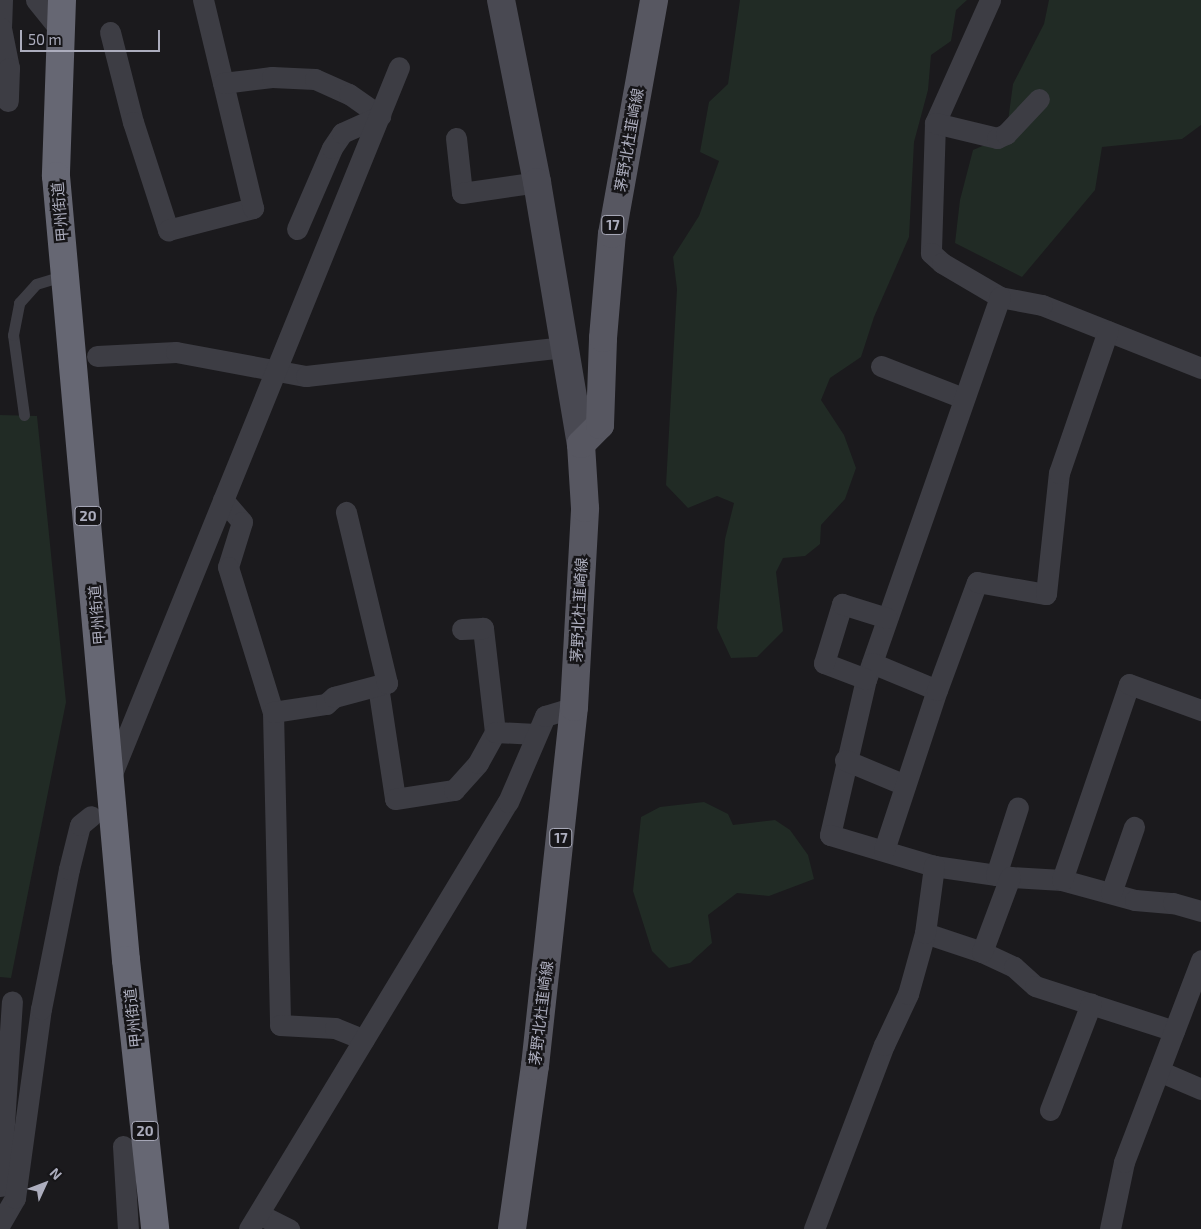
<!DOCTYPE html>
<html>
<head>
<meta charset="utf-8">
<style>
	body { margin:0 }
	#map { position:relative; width:1201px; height:1229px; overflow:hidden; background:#1b1a1d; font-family:"Exo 2","Noto Sans JP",sans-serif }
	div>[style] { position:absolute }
	.green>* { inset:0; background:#212b25 }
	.lane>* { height:11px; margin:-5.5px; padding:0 5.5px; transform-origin:5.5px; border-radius:5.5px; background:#3d3d44 }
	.street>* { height:21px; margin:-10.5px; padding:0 10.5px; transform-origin:10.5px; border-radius:10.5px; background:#3d3d44 }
	.secondary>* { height:28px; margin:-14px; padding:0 14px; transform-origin:14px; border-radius:14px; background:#494952 }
	.primary>* { height:28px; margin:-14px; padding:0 14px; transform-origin:14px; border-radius:14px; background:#575761 }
	.highway>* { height:28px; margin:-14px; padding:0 14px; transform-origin:14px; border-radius:14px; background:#666773 }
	span { translate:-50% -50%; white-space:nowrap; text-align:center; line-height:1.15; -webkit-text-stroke:5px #161518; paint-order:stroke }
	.shield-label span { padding:1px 4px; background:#161518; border:1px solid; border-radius:4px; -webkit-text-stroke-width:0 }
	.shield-label { font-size:14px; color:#acadbd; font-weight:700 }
	.street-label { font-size:15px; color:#acadbd }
	.north { position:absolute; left:20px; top:1159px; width:50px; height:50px; -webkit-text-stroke:4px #161518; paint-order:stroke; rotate:47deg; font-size:14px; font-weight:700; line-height:20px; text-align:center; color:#acadbd }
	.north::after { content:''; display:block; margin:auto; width:18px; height:22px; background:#acadbd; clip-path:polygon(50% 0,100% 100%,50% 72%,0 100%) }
	.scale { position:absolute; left:20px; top:30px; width:140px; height:22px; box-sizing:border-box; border:2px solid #acadbd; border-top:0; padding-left:6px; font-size:15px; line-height:18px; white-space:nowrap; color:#acadbd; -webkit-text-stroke:4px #161518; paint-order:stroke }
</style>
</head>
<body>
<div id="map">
	<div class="green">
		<i style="clip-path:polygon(740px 0,967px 0,956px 10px,951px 41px,931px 55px,928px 90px,914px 142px,909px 237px,874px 317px,861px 357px,830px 378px,821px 400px,844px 435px,856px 468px,845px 499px,821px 525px,820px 544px,805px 556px,783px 558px,776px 572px,783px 631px,757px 657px,731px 658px,717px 628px,725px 539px,734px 503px,717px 496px,688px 508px,666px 485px,677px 289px,673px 257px,699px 216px,719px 161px,700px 152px,709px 102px,728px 84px)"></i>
		<i style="clip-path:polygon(1049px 0,1201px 0,1201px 125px,1182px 139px,1102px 147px,1095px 190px,1022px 277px,955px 243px,960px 200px,973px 150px,1006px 136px,1013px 84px,1044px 24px)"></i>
		<i style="clip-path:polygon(0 415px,37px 416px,66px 702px,11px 978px,0 977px)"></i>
		<i style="clip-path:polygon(704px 802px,728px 814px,733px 825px,775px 820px,790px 830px,808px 855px,814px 879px,769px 896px,737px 893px,708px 915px,712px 943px,690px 963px,669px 968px,652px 951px,633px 891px,641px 817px,660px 807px)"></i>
	</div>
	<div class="lane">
		<i style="left:24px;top:415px;width:81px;rotate:-97.8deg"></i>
		<i style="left:13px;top:335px;width:33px;rotate:-79deg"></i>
		<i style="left:19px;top:303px;width:25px;rotate:-48deg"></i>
		<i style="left:36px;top:284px;width:31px;rotate:-17deg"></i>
	</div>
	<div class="street">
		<i style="left:2px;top:0;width:28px;rotate:92deg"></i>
		<i style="left:1px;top:28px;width:41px;rotate:78.7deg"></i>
		<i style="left:9px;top:68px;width:33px;rotate:92deg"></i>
		<i style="left:36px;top:0;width:40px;rotate:51deg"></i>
		<i style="left:990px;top:0;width:135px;rotate:114.1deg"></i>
		<i style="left:935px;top:123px;width:130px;rotate:91.8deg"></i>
		<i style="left:931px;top:253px;width:15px;rotate:42deg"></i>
		<i style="left:942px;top:263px;width:67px;rotate:30.4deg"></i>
		<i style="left:110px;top:32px;width:93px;rotate:75.7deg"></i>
		<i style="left:133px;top:122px;width:114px;rotate:72deg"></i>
		<i style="left:168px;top:230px;width:88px;rotate:-14.5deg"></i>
		<i style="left:253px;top:208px;width:214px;rotate:-103.5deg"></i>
		<i style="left:223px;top:83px;width:49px;rotate:-7deg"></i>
		<i style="left:272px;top:77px;width:43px;rotate:2.7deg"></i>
		<i style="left:315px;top:79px;width:37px;rotate:24deg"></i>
		<i style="left:349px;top:94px;width:38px;rotate:35deg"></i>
		<i style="left:935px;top:123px;width:64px;rotate:13.6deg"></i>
		<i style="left:997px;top:138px;width:10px;rotate:-24deg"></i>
		<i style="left:1006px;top:134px;width:48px;rotate:-46.7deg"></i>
		<i style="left:456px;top:138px;width:55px;rotate:83.8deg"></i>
		<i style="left:462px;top:193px;width:76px;rotate:-8.3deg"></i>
		<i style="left:297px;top:229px;width:88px;rotate:-66.6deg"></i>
		<i style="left:332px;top:148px;width:18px;rotate:-56deg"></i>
		<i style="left:342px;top:133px;width:42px;rotate:-24.1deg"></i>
		<i style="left:97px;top:356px;width:79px;rotate:-2.9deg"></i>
		<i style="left:176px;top:352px;width:132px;rotate:10.5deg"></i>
		<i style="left:306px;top:376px;width:262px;rotate:-6.4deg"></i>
		<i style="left:881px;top:366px;width:88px;rotate:21.3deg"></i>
		<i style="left:1201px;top:368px;width:171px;rotate:-158.4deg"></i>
		<i style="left:1042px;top:305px;width:43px;rotate:-169.2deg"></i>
		<i style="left:1000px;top:297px;width:405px;rotate:109.3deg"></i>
		<i style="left:866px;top:679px;width:160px;rotate:103deg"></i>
		<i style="left:830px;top:835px;width:109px;rotate:16.6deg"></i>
		<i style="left:934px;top:866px;width:77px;rotate:8.2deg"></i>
		<i style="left:1010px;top:877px;width:52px;rotate:3.3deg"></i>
		<i style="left:1062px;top:880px;width:76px;rotate:15.3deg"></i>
		<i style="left:1135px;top:900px;width:38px;rotate:5deg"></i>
		<i style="left:1173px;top:903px;width:29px;rotate:16deg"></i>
		<i style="left:223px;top:500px;width:29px;rotate:49deg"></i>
		<i style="left:242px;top:522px;width:47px;rotate:107.3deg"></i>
		<i style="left:228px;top:567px;width:152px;rotate:72.8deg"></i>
		<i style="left:273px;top:712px;width:313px;rotate:88.7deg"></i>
		<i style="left:280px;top:1025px;width:55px;rotate:3.1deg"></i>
		<i style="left:335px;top:1028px;width:31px;rotate:22deg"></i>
		<i style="left:872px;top:663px;width:70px;rotate:22.6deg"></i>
		<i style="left:866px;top:679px;width:45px;rotate:-159.1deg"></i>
		<i style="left:824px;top:663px;width:62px;rotate:-73deg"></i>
		<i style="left:842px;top:604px;width:47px;rotate:17.3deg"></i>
		<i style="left:378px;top:686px;width:114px;rotate:81.4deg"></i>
		<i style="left:395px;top:799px;width:60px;rotate:-8.7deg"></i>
		<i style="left:454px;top:790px;width:36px;rotate:-48deg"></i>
		<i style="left:478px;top:763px;width:35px;rotate:-61deg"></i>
		<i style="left:495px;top:732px;width:105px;rotate:-96.6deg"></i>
		<i style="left:483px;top:628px;width:21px;rotate:177deg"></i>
		<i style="left:273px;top:712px;width:54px;rotate:-8.6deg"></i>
		<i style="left:326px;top:704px;width:11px;rotate:-41deg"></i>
		<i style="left:334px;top:697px;width:55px;rotate:-14.8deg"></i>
		<i style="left:387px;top:683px;width:176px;rotate:-103.5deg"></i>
		<i style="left:495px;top:732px;width:41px;rotate:2.8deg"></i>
		<i style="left:845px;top:760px;width:65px;rotate:22.6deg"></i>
		<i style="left:111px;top:776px;width:765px;rotate:-67.89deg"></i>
		<i style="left:884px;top:850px;width:169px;rotate:-71.7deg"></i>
		<i style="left:937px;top:690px;width:115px;rotate:-69.7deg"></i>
		<i style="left:977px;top:582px;width:70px;rotate:9.9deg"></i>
		<i style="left:1046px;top:594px;width:122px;rotate:-83.9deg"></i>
		<i style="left:1059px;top:473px;width:150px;rotate:-71deg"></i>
		<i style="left:996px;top:875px;width:71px;rotate:-72.1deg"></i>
		<i style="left:1062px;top:880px;width:207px;rotate:-71.1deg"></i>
		<i style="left:1129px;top:684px;width:77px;rotate:19.9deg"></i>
		<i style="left:1111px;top:893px;width:70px;rotate:-70.8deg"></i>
		<i style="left:925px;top:933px;width:60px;rotate:18.4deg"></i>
		<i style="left:982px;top:952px;width:35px;rotate:25deg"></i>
		<i style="left:1014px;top:967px;width:28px;rotate:42deg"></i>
		<i style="left:1035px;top:986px;width:146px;rotate:17.9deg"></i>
		<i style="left:982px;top:952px;width:80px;rotate:-69.5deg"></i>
		<i style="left:1159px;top:1071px;width:46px;rotate:23.2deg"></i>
		<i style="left:1050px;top:1110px;width:114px;rotate:-68.9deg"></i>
		<i style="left:123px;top:1146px;width:83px;rotate:86.6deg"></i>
		<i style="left:0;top:1186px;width:185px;rotate:-86.3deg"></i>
		<i style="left:259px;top:1214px;width:34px;rotate:27deg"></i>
		<i style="left:0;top:1224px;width:30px;rotate:-60deg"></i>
		<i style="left:15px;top:1198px;width:191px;rotate:-82.2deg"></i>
		<i style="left:41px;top:1009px;width:143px;rotate:-78.7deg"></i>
		<i style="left:69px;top:869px;width:45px;rotate:-76deg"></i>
		<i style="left:80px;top:825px;width:14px;rotate:-39deg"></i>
		<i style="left:249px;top:1229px;width:499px;rotate:-58.8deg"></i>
		<i style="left:508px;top:802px;width:94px;rotate:-66.7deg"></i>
		<i style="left:545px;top:716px;width:30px;rotate:-17deg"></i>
		<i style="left:814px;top:1229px;width:197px;rotate:-69.2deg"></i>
		<i style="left:884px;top:1045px;width:56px;rotate:-64.8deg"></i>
		<i style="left:908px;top:994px;width:63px;rotate:-74.4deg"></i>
		<i style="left:925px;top:933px;width:68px;rotate:-82.3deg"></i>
		<i style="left:1110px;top:1229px;width:68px;rotate:-78.2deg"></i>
		<i style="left:1124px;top:1162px;width:216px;rotate:-69.1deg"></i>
	</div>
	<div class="secondary">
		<i style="left:501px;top:0;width:186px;rotate:78.8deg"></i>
		<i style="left:537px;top:182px;width:266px;rotate:80.5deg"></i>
	</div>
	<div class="primary">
		<i style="left:512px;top:1229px;width:165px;rotate:-82deg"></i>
		<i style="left:535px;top:1066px;width:361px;rotate:-83.8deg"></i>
		<i style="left:574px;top:707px;width:199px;rotate:-86.8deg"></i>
		<i style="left:585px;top:508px;width:64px;rotate:-93.6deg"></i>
		<i style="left:581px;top:444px;width:27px;rotate:-45deg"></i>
		<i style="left:600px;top:425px;width:87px;rotate:-88deg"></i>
		<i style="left:603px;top:338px;width:104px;rotate:-85.1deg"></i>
		<i style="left:612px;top:234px;width:238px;rotate:-79.8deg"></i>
	</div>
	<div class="highway">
		<i style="left:62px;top:0;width:176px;rotate:92deg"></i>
		<i style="left:56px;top:176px;width:787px;rotate:84.9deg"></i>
		<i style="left:126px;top:960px;width:271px;rotate:83.8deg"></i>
	</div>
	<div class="shield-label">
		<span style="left:613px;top:225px">17</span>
		<span style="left:88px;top:516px">20</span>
		<span style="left:561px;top:838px">17</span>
		<span style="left:145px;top:1131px">20</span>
	</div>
	<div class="street-label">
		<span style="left:629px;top:140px;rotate:-80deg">茅野北杜韮崎線</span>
		<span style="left:60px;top:212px;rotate:-95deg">甲州街道</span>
		<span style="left:579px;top:610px;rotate:-87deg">茅野北杜韮崎線</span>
		<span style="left:97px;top:615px;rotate:-95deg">甲州街道</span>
		<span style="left:541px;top:1013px;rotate:-83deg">茅野北杜韮崎線</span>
		<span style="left:133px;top:1018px;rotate:-96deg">甲州街道</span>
	</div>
	<div class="north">N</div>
	<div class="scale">50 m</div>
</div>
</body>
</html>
